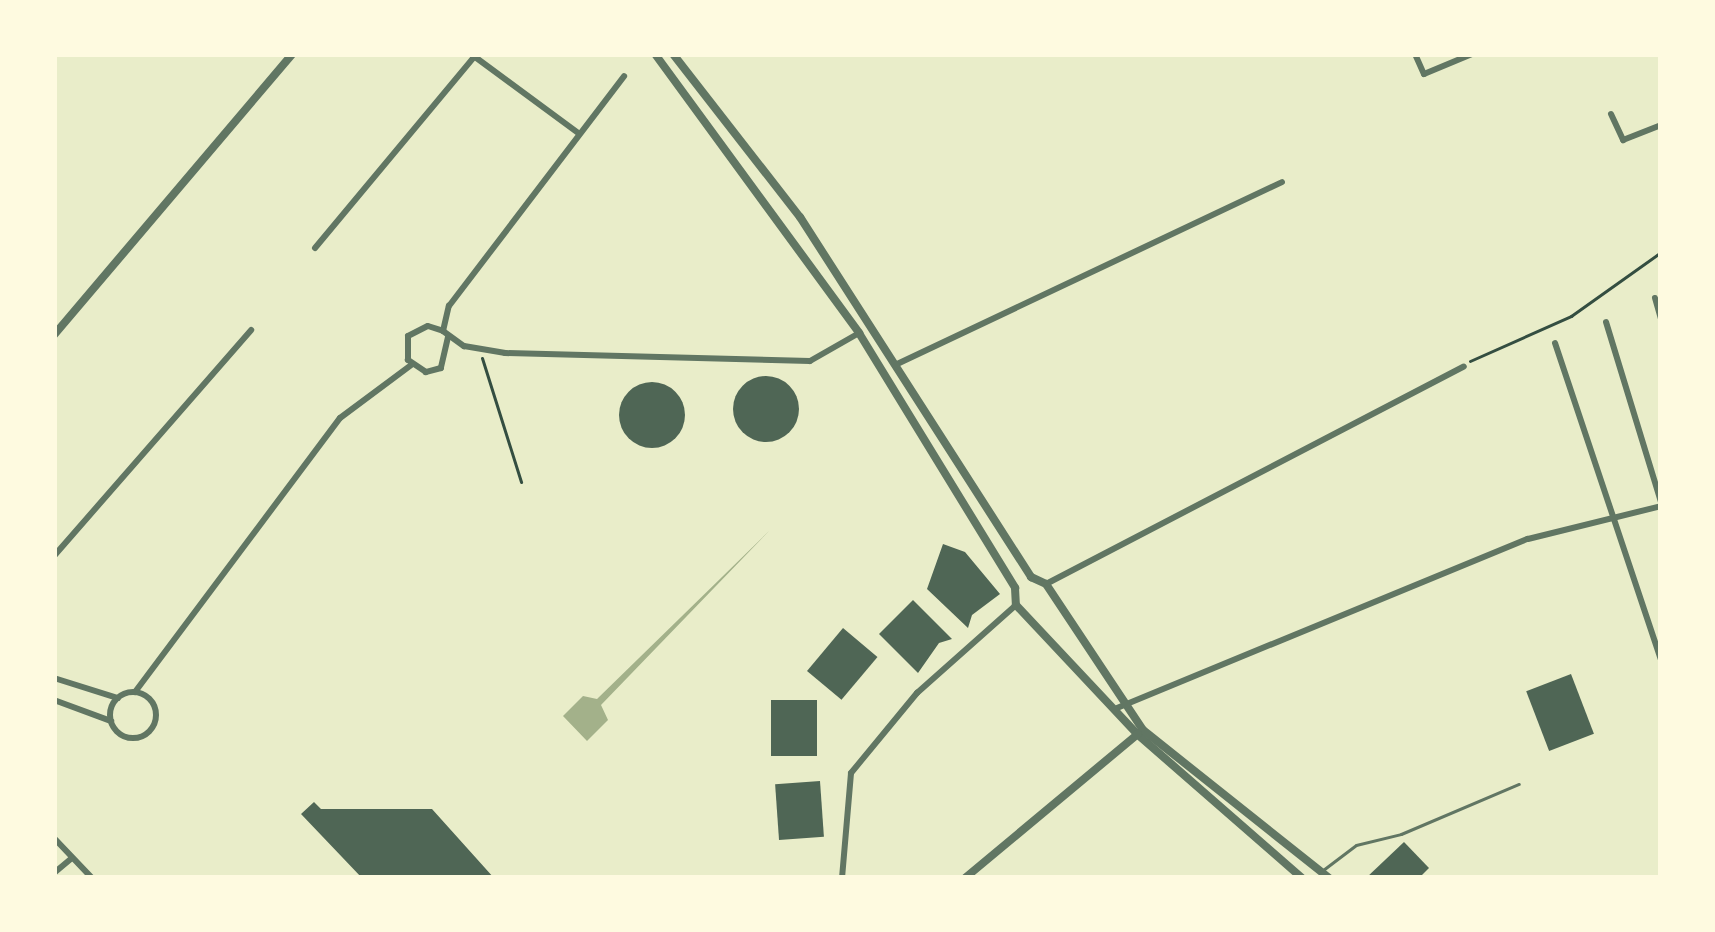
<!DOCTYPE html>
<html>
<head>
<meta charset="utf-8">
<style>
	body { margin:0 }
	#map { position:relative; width:1715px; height:932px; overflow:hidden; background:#e9edc9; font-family:"IBM Plex Sans",sans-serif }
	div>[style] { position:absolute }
	.water>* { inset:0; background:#a3b18a }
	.building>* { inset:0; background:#4f6655; transform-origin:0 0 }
	.round { border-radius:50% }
	.path>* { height:3px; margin:-1.5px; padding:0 1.5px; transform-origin:1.5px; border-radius:1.5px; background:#344e41 }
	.service>* { height:3px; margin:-1.5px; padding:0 1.5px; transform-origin:1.5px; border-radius:1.5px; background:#617663 }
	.minor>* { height:6px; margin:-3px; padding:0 3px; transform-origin:3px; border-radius:3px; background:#617663 }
	.minor>.ring { margin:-3px; padding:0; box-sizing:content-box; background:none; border:6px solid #617663; border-radius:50% }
	.tertiary>* { height:8px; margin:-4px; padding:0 4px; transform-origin:4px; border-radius:4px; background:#617663 }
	span { translate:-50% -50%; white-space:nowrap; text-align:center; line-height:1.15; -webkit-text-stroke:9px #fefae0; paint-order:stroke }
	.frame { position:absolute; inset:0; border:57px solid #fefae0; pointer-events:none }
</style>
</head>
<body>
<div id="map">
	<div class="water">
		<i style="clip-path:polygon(769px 531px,601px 705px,608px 720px,587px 741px,563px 716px,583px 696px,597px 699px)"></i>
	</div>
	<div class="building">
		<i class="round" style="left:733px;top:376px;width:66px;height:66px"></i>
		<i class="round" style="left:619px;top:382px;width:66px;height:66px"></i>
		<i style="clip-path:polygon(943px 544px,965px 552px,1000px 594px,972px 615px,968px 628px,927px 589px)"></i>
		<i style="clip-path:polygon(913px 600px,952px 639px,939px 643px,918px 673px,879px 634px)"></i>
		<i style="left:843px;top:628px;width:45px;height:56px;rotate:40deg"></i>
		<i style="left:1571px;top:674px;width:64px;height:48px;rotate:69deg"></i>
		<i style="left:771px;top:700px;width:46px;height:56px"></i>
		<i style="left:820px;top:781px;width:56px;height:45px;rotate:86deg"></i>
		<i style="clip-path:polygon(314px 802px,321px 809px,432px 809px,494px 878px,362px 878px,301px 814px)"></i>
		<i style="clip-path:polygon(1404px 842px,1429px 868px,1419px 878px,1366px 878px)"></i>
	</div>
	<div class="path">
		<i style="left:482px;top:358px;width:130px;rotate:72.5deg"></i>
		<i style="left:1470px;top:361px;width:111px;rotate:-24deg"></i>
		<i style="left:1571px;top:316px;width:110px;rotate:-35.4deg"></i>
	</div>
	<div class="service">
		<i style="left:1323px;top:870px;width:41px;rotate:-37.1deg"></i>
		<i style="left:1356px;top:845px;width:46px;rotate:-13.7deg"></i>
		<i style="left:1401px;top:834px;width:128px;rotate:-23deg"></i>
	</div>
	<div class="minor">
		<i style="left:471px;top:54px;width:133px;rotate:36.4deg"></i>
		<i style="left:1415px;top:54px;width:22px;rotate:66deg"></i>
		<i style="left:1424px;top:74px;width:52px;rotate:-22.6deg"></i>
		<i style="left:1611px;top:114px;width:29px;rotate:65deg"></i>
		<i style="left:1623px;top:140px;width:41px;rotate:-21.5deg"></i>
		<i style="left:315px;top:248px;width:249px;rotate:-50.2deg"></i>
		<i style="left:1655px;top:298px;width:22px;rotate:74deg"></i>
		<i style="left:1606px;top:322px;width:188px;rotate:73deg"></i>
		<i style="left:443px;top:331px;width:26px;rotate:-77deg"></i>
		<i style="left:449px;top:306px;width:289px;rotate:-52.7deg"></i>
		<i style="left:448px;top:337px;width:32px;rotate:103deg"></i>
		<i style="left:441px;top:368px;width:16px;rotate:165deg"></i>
		<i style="left:426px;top:372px;width:22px;rotate:-146deg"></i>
		<i style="left:408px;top:360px;width:24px;rotate:-90deg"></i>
		<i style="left:408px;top:336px;width:22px;rotate:-27deg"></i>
		<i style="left:428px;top:326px;width:16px;rotate:18deg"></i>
		<i style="left:443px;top:331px;width:26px;rotate:36deg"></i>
		<i style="left:464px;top:346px;width:42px;rotate:9.7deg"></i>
		<i style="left:505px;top:353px;width:305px;rotate:1.5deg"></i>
		<i style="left:810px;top:361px;width:56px;rotate:-29.7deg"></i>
		<i style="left:1555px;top:343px;width:334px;rotate:71.5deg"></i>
		<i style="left:895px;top:365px;width:428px;rotate:-25.3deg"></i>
		<i style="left:54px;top:556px;width:300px;rotate:-48.9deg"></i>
		<i style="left:1046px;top:584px;width:471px;rotate:-27.5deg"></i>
		<i style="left:54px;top:678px;width:67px;rotate:17.4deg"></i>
		<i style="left:135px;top:692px;width:342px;rotate:-53.2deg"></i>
		<i style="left:340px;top:418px;width:89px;rotate:-36.7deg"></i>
		<i class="ring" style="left:110px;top:692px;width:40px;height:40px"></i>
		<i style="left:54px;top:700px;width:61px;rotate:20.2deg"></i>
		<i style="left:1117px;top:708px;width:444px;rotate:-22.4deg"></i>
		<i style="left:1528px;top:539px;width:137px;rotate:-13.9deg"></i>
		<i style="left:54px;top:838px;width:55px;rotate:46.5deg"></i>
		<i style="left:54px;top:873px;width:23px;rotate:-40deg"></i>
		<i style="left:842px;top:878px;width:105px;rotate:-85.1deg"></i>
		<i style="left:851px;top:773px;width:104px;rotate:-50.5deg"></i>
		<i style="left:917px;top:693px;width:132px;rotate:-41.6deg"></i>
	</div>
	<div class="tertiary">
		<i style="left:655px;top:54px;width:346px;rotate:53.8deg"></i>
		<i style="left:859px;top:333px;width:299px;rotate:58.5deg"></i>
		<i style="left:1015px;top:588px;width:17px;rotate:87deg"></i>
		<i style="left:1016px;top:605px;width:177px;rotate:46.8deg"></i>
		<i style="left:1137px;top:734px;width:219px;rotate:41.1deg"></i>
		<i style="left:673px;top:54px;width:207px;rotate:52.1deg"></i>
		<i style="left:800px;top:217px;width:428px;rotate:57.3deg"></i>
		<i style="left:54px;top:335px;width:368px;rotate:-49.7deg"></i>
		<i style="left:1031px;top:577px;width:17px;rotate:25deg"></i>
		<i style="left:1046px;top:584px;width:175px;rotate:56.4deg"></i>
		<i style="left:1143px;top:730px;width:238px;rotate:38.5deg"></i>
		<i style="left:965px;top:878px;width:225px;rotate:-39.8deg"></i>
	</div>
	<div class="frame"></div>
</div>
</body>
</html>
